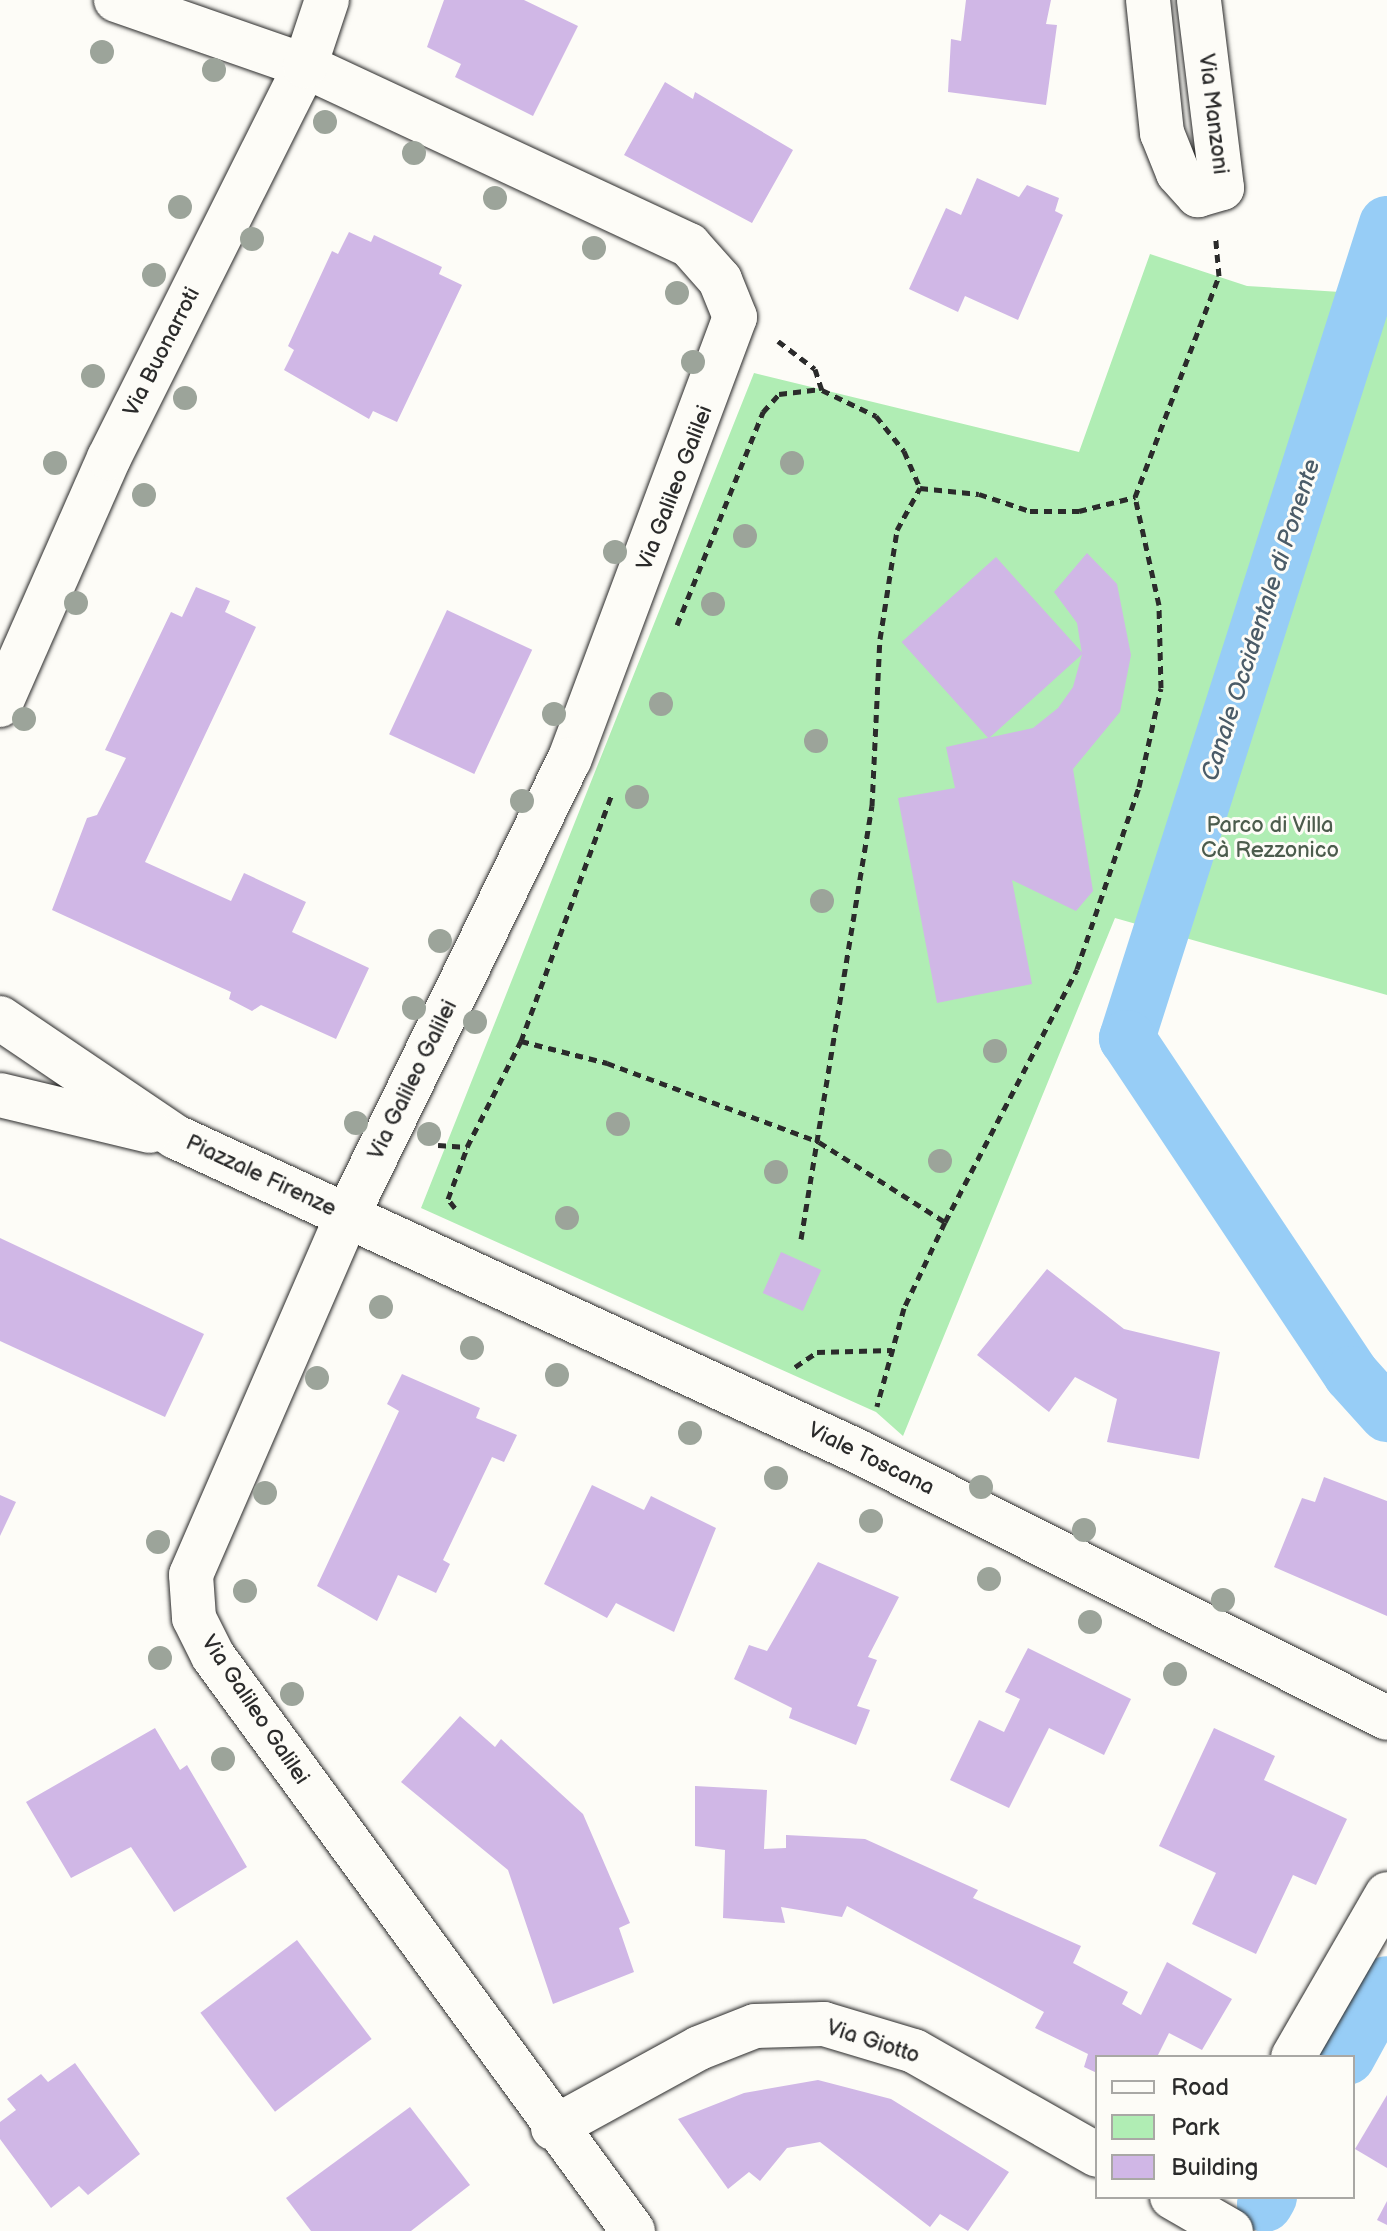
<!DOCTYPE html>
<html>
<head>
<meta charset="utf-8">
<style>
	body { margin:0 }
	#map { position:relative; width:1387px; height:2231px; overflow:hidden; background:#fdfcf7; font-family:"Balsamiq Sans",sans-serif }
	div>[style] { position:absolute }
	.green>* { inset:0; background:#b0edb4 }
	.canal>* { height:56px; margin:-28px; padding:0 28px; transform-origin:28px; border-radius:28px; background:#97cdf6 }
	.building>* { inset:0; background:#d0b7e6; transform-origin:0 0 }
	.path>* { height:5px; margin-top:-2.5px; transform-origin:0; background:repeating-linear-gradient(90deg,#2b2b2b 0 8px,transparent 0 14px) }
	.roads { filter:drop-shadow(0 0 2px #2b2b2b) drop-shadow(0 0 2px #2b2b2b) }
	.minor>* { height:44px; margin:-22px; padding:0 22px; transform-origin:22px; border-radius:22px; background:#fdfcf7 }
	.trees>* { width:24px; height:24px; margin:-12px; border-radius:50%; background:#9ca49a }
	span { translate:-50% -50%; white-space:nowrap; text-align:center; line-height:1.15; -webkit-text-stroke:6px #fdfcf7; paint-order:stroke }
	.street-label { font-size:22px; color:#2b2b2b }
	.park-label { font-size:22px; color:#4c5c4d }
	.water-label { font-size:24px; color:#4b5c68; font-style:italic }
	.legend { position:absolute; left:1095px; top:2055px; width:260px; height:144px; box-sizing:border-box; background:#fdfcf7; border:2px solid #a9a8a5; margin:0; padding:10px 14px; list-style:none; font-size:24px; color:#2b2b2b }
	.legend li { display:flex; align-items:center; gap:16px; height:40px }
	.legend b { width:40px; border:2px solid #a9a8a5 }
</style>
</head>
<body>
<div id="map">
	<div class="green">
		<i style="clip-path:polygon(1150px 254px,1247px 286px,1387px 295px,1387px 995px,1115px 918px,903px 1436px,876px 1412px,421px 1208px,754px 373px,1079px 452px)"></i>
	</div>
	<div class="canal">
		<i style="left:1387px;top:224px;width:855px;rotate:107.71deg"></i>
		<i style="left:1127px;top:1038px;width:404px;rotate:56.3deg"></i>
		<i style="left:1351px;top:1374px;width:54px;rotate:48deg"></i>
		<i style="left:1347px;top:2057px;width:83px;rotate:-61.3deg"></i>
		<i style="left:1265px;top:2204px;width:8px;rotate:-60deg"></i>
	</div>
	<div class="building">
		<i style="clip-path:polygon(444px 0,524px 0,578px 26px,533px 116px,455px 77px,461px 64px,427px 47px)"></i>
		<i style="clip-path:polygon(966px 0,1051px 0,1046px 24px,1057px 25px,1046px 105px,948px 92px,951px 39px,961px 41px)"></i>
		<i style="clip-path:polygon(665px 82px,693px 99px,695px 92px,793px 150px,752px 223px,624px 155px)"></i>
		<i style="clip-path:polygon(977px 178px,1019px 197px,1027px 185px,1059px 198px,1055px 211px,1063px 215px,1018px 320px,965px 296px,958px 312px,909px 289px,946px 208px,961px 215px)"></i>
		<i style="clip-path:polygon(349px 232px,371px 242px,374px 235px,442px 267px,439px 274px,462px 285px,397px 422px,373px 411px,369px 419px,284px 370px,294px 350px,288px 346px,332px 251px,338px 254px)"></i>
		<i style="clip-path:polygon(1087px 553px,1117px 584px,1131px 655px,1120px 712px,1073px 769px,1093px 891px,1076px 911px,1012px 880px,1032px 984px,937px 1003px,898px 798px,955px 788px,946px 747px,1033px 728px,1058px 708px,1073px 687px,1082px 654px,1077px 623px,1054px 592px)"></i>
		<i style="left:996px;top:557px;width:130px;height:127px;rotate:48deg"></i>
		<i style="clip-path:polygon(196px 587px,230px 601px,225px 612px,256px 627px,145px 862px,231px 901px,244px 873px,306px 902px,292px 932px,369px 968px,336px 1039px,261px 1005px,252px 1011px,229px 999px,231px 992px,52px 910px,87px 818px,97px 815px,126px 758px,105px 750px,171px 612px,182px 617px)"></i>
		<i style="left:447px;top:610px;width:94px;height:137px;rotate:25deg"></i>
		<i style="clip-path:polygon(0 1238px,204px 1334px,165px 1417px,0 1341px)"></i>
		<i style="left:781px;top:1252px;width:44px;height:45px;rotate:24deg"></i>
		<i style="clip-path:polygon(1047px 1269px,1124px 1329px,1220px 1352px,1199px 1459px,1107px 1442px,1117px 1399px,1075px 1377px,1049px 1412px,977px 1355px)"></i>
		<i style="clip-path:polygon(402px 1374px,480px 1408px,476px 1418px,517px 1435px,504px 1462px,492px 1457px,443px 1560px,450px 1564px,436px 1593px,398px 1575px,377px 1621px,317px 1586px,399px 1411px,387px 1404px)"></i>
		<i style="clip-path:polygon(1324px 1477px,1387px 1501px,1387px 1616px,1274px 1567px,1302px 1498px,1315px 1502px)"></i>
		<i style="clip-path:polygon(592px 1485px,644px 1510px,651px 1496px,716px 1528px,674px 1632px,616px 1603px,607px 1618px,544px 1584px)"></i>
		<i style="clip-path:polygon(0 1495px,16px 1502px,0 1536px)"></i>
		<i style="clip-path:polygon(818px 1562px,899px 1597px,868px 1657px,877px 1660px,857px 1706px,870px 1710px,856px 1745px,789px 1718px,792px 1708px,734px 1679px,749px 1645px,767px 1651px)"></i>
		<i style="clip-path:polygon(1028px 1648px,1131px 1699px,1104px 1755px,1049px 1728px,1009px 1808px,950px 1780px,979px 1720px,1004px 1732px,1020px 1699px,1005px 1692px)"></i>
		<i style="clip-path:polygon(460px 1716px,495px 1747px,501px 1739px,583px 1814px,630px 1923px,619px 1928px,634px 1972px,553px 2004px,508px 1870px,401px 1782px)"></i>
		<i style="clip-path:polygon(155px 1728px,180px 1770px,187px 1765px,247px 1867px,174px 1912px,131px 1847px,71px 1878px,26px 1802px)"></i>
		<i style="clip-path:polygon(1214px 1728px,1275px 1756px,1264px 1780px,1347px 1819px,1316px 1885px,1293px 1875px,1256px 1954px,1192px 1924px,1216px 1873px,1159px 1846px)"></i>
		<i style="clip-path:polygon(695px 1786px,767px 1790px,764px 1849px,786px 1848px,786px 1835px,865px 1839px,978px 1890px,973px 1898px,1081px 1946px,1073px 1963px,1128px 1992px,1122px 2004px,1141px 2015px,1167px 1962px,1232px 1999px,1202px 2050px,1169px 2033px,1157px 2057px,1097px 2057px,1097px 2073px,1084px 2067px,1088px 2054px,1035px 2028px,1044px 2012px,847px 1906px,842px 1917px,781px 1907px,785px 1923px,723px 1918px,725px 1850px,695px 1846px)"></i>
		<i style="left:297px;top:1940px;width:124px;height:121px;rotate:53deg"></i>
		<i style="clip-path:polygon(75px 2063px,140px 2154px,88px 2195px,79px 2186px,51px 2208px,0 2139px,0 2122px,16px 2110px,7px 2099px,41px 2074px,48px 2082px)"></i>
		<i style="clip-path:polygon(818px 2080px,891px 2099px,1009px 2172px,968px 2231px,940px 2214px,930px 2227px,820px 2142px,787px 2148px,760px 2181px,749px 2172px,728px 2189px,678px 2119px,744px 2093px)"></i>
		<i style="clip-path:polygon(1387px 2095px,1387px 2168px,1355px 2149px)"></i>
		<i style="clip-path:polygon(410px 2107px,470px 2185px,411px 2231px,311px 2231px,286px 2198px)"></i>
		<i style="clip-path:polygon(1387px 2201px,1387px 2225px,1377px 2220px)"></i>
	</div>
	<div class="path">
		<i style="left:778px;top:341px;width:46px;rotate:37.1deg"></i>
		<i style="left:815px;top:369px;width:22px;rotate:72deg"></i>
		<i style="left:822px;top:390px;width:60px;rotate:25.7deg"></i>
		<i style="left:876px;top:416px;width:45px;rotate:51.3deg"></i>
		<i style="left:904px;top:451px;width:40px;rotate:66.6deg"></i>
		<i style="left:677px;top:625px;width:230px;rotate:-68deg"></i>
		<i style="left:763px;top:412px;width:24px;rotate:-48deg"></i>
		<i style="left:779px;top:394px;width:42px;rotate:-6.8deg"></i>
		<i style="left:521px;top:1041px;width:263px;rotate:-69.8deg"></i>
		<i style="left:438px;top:1145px;width:29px;rotate:4deg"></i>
		<i style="left:467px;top:1147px;width:119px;rotate:-63deg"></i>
		<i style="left:521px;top:1041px;width:89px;rotate:14.3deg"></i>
		<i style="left:607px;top:1063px;width:226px;rotate:20.4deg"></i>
		<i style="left:819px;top:1142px;width:149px;rotate:32.4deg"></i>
		<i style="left:945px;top:1222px;width:95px;rotate:115.5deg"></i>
		<i style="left:904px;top:1308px;width:102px;rotate:105.4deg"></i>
		<i style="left:455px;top:1208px;width:11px;rotate:-128deg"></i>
		<i style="left:448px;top:1199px;width:54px;rotate:-69.6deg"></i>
		<i style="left:945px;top:1222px;width:285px;rotate:-62.4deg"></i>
		<i style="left:1077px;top:969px;width:192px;rotate:-71.2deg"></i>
		<i style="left:1139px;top:787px;width:101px;rotate:-77.5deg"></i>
		<i style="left:1161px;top:688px;width:83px;rotate:-91.4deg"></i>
		<i style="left:1159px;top:605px;width:111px;rotate:-102.5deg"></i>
		<i style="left:801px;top:1239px;width:439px;rotate:-80.7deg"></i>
		<i style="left:872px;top:806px;width:167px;rotate:-87.3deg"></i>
		<i style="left:880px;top:639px;width:110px;rotate:-81.1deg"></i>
		<i style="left:897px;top:530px;width:48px;rotate:-61.3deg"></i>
		<i style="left:920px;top:488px;width:59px;rotate:5.8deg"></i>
		<i style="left:979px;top:494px;width:54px;rotate:18.4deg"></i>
		<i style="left:1030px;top:511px;width:49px"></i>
		<i style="left:1079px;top:511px;width:58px;rotate:-14deg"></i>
		<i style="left:1135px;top:497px;width:236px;rotate:-69.2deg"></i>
		<i style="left:1219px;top:276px;width:37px;rotate:-95deg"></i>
		<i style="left:795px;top:1367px;width:27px;rotate:-34deg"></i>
		<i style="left:817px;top:1352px;width:75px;rotate:-1.5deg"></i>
	</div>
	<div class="roads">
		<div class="minor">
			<i style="left:116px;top:0;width:200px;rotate:19.2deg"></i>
			<i style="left:305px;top:66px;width:424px;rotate:25deg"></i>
			<i style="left:689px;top:245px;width:47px;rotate:48.5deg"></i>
			<i style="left:720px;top:280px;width:40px;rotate:68deg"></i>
			<i style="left:735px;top:317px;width:473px;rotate:110.5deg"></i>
			<i style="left:569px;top:760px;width:507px;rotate:115.96deg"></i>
			<i style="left:347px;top:1216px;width:391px;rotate:113.5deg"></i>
			<i style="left:191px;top:1575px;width:43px;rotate:86deg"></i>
			<i style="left:194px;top:1618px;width:42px;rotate:63.4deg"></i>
			<i style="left:213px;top:1656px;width:712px;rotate:53.85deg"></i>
			<i style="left:1148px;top:0;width:134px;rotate:84deg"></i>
			<i style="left:1162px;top:133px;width:43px;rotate:68.2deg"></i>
			<i style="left:1178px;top:173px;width:30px;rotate:48deg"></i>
			<i style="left:1198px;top:195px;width:25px;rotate:-16deg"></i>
			<i style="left:1222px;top:188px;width:189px;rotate:-97deg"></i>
			<i style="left:0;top:705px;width:270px;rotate:-66.2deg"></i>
			<i style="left:109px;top:458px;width:438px;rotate:-63.4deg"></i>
			<i style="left:305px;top:66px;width:70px;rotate:-71.6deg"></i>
			<i style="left:0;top:1018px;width:212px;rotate:34.1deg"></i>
			<i style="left:176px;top:1137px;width:750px;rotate:24.75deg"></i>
			<i style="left:857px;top:1451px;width:593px;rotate:26.74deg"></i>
			<i style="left:0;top:1095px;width:154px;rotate:13.5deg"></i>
			<i style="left:1293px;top:2057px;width:188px;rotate:-60deg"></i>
			<i style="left:553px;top:2128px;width:166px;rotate:-28.7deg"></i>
			<i style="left:699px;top:2048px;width:60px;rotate:-21.4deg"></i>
			<i style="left:755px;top:2026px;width:69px;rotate:-1.7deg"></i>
			<i style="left:824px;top:2024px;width:94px;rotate:16.7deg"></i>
			<i style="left:914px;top:2051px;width:210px;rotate:29.6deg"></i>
			<i style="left:1172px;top:2197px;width:68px;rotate:30deg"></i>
		</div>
	</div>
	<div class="trees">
		<i style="left:102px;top:52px"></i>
		<i style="left:214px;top:70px"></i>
		<i style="left:325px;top:122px"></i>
		<i style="left:414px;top:153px"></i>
		<i style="left:495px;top:198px"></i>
		<i style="left:180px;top:207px"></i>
		<i style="left:252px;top:239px"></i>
		<i style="left:594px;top:248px"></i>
		<i style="left:154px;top:275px"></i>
		<i style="left:677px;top:293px"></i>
		<i style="left:693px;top:362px"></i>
		<i style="left:93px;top:376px"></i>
		<i style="left:185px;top:398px"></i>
		<i style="left:55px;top:463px"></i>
		<i style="left:792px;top:463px"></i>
		<i style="left:144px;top:495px"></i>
		<i style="left:745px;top:536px"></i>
		<i style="left:615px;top:552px"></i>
		<i style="left:76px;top:603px"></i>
		<i style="left:713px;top:604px"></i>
		<i style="left:661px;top:704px"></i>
		<i style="left:554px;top:714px"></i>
		<i style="left:24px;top:719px"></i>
		<i style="left:816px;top:741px"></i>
		<i style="left:637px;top:797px"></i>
		<i style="left:522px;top:801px"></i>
		<i style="left:822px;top:901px"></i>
		<i style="left:440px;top:941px"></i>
		<i style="left:414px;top:1008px"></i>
		<i style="left:475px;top:1022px"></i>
		<i style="left:995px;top:1051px"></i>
		<i style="left:356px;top:1123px"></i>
		<i style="left:618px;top:1124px"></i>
		<i style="left:429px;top:1134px"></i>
		<i style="left:940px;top:1161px"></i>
		<i style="left:776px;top:1172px"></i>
		<i style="left:567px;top:1218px"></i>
		<i style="left:381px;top:1307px"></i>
		<i style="left:472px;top:1348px"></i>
		<i style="left:557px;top:1375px"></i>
		<i style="left:317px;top:1378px"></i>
		<i style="left:690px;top:1433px"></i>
		<i style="left:776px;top:1478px"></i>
		<i style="left:981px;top:1487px"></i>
		<i style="left:265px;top:1493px"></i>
		<i style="left:871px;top:1521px"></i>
		<i style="left:1084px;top:1530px"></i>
		<i style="left:158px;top:1542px"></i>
		<i style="left:989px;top:1579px"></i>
		<i style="left:245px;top:1591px"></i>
		<i style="left:1223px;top:1600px"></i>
		<i style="left:1090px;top:1622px"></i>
		<i style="left:160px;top:1658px"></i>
		<i style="left:1175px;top:1674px"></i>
		<i style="left:292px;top:1694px"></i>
		<i style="left:223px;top:1759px"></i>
	</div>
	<div class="street-label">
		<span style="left:1213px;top:114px;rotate:83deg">Via Manzoni</span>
		<span style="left:162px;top:352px;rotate:-63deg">Via Buonarroti</span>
		<span style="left:675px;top:488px;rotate:-69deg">Via Galileo Galilei</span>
		<span style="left:413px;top:1080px;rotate:-64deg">Via Galileo Galilei</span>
		<span style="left:261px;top:1176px;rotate:25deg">Piazzale Firenze</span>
		<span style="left:871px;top:1459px;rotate:26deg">Viale Toscana</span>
		<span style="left:255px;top:1710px;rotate:56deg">Via Galileo Galilei</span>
		<span style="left:873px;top:2042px;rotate:18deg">Via Giotto</span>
	</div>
	<div class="park-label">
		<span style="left:1270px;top:838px">Parco di Villa<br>Cà Rezzonico</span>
	</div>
	<div class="water-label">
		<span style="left:1261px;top:620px;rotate:-72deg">Canale Occidentale di Ponente</span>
	</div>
	<ul class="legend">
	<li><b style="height:10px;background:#fdfcf7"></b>Road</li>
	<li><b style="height:22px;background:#b0edb4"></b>Park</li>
	<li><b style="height:22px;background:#d0b7e6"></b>Building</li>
	</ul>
</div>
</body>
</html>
